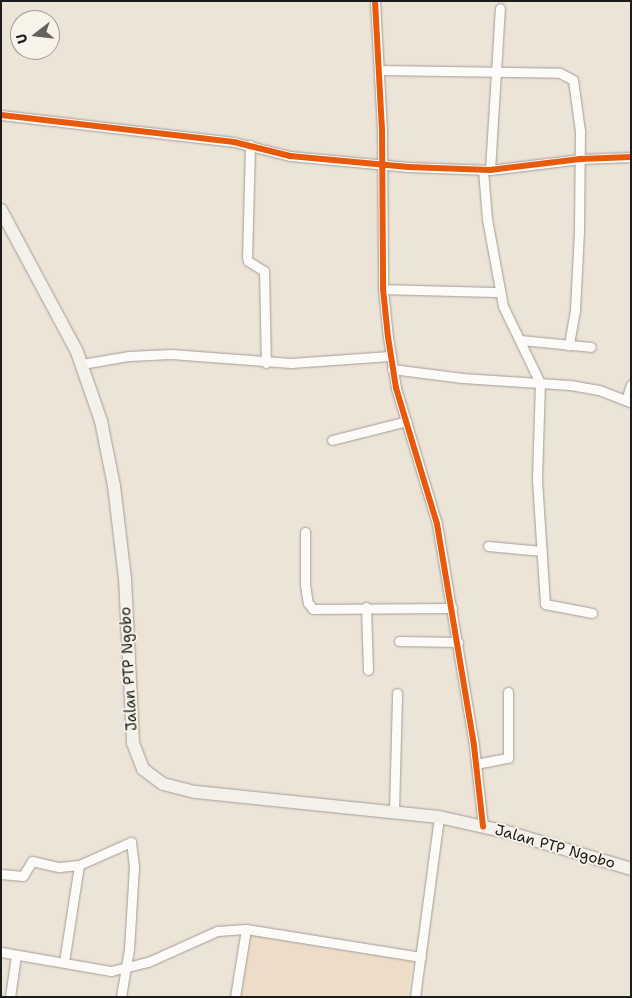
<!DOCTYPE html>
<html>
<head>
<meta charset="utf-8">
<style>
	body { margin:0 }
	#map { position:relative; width:632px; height:998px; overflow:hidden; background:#ede4d8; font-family:"Shantell Sans",sans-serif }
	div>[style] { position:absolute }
	.built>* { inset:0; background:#edddc8 }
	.roads { filter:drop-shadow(0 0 1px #a29c95) drop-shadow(0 0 1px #a29c95) }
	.minor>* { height:9px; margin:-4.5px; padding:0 4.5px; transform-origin:4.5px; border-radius:4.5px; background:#fcfbf9 }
	.secondary>* { height:12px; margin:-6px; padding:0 6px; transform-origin:6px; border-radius:6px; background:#f4f1eb }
	.cycleway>* { height:6px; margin:-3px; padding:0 3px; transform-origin:3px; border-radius:3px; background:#e8590c }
	span { translate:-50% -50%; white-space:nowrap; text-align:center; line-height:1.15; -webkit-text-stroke:4px #f7f3e8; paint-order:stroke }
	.street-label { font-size:15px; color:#1c1c1c }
	.frame { position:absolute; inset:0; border:2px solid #1c1c1c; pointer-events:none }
	.north { position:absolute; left:10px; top:10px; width:50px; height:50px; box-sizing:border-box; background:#f7f3e8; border:1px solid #9f9d96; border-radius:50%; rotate:254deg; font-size:14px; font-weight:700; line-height:20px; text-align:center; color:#1c1c1c }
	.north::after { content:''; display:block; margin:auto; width:18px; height:22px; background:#65625e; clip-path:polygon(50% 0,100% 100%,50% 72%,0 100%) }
</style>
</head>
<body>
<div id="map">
	<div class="built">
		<i style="clip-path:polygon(247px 932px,413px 959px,407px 997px,238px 997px)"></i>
	</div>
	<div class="roads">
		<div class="minor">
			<i style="left:375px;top:1px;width:128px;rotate:86.9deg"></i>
			<i style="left:382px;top:129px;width:160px;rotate:89.6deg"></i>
			<i style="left:383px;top:289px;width:48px;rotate:84.1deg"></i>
			<i style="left:388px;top:337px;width:52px;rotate:81.1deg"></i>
			<i style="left:396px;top:388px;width:142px;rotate:73.2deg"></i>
			<i style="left:437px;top:524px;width:225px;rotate:80.5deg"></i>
			<i style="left:474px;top:746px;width:81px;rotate:83.6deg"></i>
			<i style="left:379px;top:70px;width:181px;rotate:0.9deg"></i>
			<i style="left:560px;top:73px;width:15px;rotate:28deg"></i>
			<i style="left:573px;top:80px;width:51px;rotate:82.2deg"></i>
			<i style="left:580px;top:131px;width:100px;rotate:90.6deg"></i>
			<i style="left:579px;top:231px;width:79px;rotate:92.9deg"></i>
			<i style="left:575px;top:310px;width:36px;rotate:100deg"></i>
			<i style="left:1px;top:115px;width:235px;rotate:6.6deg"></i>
			<i style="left:234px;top:142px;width:58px;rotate:14deg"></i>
			<i style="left:290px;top:156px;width:119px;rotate:5.3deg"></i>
			<i style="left:408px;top:167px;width:82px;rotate:2.1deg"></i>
			<i style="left:490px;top:170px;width:91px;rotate:-7deg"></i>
			<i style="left:580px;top:159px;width:51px;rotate:-2.2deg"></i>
			<i style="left:250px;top:145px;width:112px;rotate:91.5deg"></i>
			<i style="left:247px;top:257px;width:4px;rotate:76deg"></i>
			<i style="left:248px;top:261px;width:19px;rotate:32deg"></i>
			<i style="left:264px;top:271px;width:92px;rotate:88.8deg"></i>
			<i style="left:483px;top:170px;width:49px;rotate:85.3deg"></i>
			<i style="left:487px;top:219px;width:88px;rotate:79.6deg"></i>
			<i style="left:503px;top:306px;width:85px;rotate:64.3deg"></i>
			<i style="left:540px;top:383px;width:97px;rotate:91.8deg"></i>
			<i style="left:537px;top:480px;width:124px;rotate:86.3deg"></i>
			<i style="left:545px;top:604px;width:48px;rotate:10.8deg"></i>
			<i style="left:490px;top:170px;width:162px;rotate:-86.5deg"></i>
			<i style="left:383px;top:289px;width:116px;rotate:1.5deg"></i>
			<i style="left:520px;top:340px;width:71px;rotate:5.6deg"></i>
			<i style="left:82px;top:364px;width:48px;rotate:-9.7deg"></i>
			<i style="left:129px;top:356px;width:42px;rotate:-2.7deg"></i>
			<i style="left:171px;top:354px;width:120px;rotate:4.3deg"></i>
			<i style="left:291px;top:363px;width:99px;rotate:-4deg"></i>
			<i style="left:392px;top:369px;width:71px;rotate:7.3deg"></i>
			<i style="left:462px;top:378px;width:108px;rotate:3.7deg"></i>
			<i style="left:570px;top:385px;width:29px;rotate:10deg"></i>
			<i style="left:599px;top:390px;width:34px;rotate:21deg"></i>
			<i style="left:626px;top:400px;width:16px;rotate:-72deg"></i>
			<i style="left:332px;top:440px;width:77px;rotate:-14.2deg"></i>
			<i style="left:305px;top:532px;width:53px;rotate:90deg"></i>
			<i style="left:305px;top:585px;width:18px;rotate:81deg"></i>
			<i style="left:308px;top:603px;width:8px;rotate:50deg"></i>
			<i style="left:313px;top:609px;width:139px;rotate:-0.4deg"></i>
			<i style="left:488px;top:546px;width:54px;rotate:5.3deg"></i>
			<i style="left:366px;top:607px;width:63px;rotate:88.2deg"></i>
			<i style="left:399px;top:641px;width:59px;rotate:1deg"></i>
			<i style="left:476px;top:764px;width:33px;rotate:-11deg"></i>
			<i style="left:508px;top:758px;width:66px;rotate:-90deg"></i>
			<i style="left:394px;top:811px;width:118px;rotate:-88.5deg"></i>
			<i style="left:1px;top:874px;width:22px;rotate:5deg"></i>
			<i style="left:23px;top:876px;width:17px;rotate:-59deg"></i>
			<i style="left:32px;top:861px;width:28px;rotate:13deg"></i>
			<i style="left:59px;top:867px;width:20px;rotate:-6deg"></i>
			<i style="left:79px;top:865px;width:57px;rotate:-23.9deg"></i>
			<i style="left:131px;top:842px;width:24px;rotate:83deg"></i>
			<i style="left:134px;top:866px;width:83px;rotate:93.4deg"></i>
			<i style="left:129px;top:949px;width:49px;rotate:99.5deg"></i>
			<i style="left:1px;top:952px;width:112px;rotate:9.8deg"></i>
			<i style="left:111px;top:971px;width:38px;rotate:-14deg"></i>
			<i style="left:148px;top:962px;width:76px;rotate:-24.2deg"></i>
			<i style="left:217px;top:931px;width:29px;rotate:-4deg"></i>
			<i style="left:246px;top:929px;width:177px;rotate:9.1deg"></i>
			<i style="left:64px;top:962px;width:98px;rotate:-81.2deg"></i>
			<i style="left:10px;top:997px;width:42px;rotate:-81.9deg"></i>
			<i style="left:235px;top:997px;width:69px;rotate:-80.8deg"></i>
			<i style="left:415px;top:997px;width:182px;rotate:-82.4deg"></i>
		</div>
		<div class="secondary">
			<i style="left:1px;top:210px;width:161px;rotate:61.8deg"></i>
			<i style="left:77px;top:352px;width:73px;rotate:70.8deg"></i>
			<i style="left:101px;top:421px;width:66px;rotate:78.7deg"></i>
			<i style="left:114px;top:486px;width:93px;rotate:83.2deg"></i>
			<i style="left:125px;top:578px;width:165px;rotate:87.2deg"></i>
			<i style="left:133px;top:743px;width:28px;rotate:69deg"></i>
			<i style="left:143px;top:769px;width:25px;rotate:37deg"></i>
			<i style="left:163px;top:784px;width:34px;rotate:14deg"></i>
			<i style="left:196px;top:792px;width:244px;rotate:5.9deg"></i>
			<i style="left:439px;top:817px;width:70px;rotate:12.4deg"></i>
			<i style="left:507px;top:832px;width:129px;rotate:16.6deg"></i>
		</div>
	</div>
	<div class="cycleway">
		<i style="left:375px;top:1px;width:128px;rotate:86.9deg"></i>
		<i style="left:382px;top:129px;width:160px;rotate:89.6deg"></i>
		<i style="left:383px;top:289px;width:48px;rotate:84.1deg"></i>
		<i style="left:388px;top:337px;width:52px;rotate:81.1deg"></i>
		<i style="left:396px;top:388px;width:142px;rotate:73.2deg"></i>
		<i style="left:437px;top:524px;width:225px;rotate:80.5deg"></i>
		<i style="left:474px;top:746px;width:81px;rotate:83.6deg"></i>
		<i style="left:1px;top:115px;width:235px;rotate:6.6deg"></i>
		<i style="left:234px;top:142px;width:58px;rotate:14deg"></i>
		<i style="left:290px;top:156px;width:119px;rotate:5.3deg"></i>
		<i style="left:408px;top:167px;width:82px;rotate:2.1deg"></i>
		<i style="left:490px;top:170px;width:91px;rotate:-7deg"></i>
		<i style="left:580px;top:159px;width:51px;rotate:-2.2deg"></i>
	</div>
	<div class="street-label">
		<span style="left:129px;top:669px;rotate:-93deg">Jalan PTP Ngobo</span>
		<span style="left:555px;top:847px;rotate:16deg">Jalan PTP Ngobo</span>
	</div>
	<div class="frame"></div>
	<div class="north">U</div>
</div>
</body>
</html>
